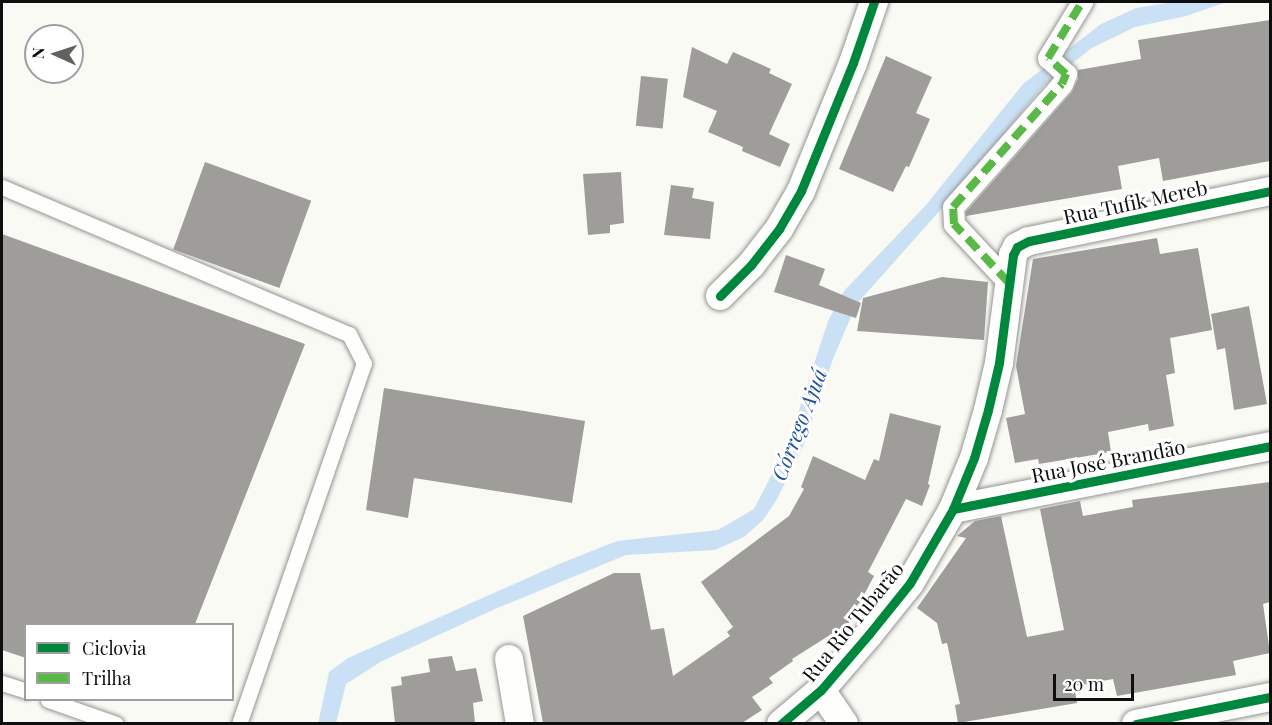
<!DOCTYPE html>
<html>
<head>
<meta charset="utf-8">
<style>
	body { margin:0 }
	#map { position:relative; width:1272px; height:725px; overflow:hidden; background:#fafaf4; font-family:"Playfair Display",serif }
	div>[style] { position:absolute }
	.water>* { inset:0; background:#cae0f4 }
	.building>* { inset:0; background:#9e9d99; transform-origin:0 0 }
	.roads { filter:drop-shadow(0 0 2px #949492) drop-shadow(0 0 2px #949492) }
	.service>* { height:15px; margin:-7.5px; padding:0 7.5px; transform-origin:7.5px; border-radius:7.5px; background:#fefefd }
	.pedestrian>* { height:21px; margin:-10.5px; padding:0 10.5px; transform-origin:10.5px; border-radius:10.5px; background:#fefefd }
	.minor>* { height:28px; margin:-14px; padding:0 14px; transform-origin:14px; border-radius:14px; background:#fefefd }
	.quiet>* { height:8px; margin-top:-4px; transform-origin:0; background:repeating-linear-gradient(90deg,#58b947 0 15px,transparent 0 23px) }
	.cycleway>* { height:9px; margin:-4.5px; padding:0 4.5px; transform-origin:4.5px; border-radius:4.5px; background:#00873e }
	span { translate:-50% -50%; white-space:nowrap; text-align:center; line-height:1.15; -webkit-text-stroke:6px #fff; paint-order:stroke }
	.street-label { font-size:20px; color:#0e0e0e }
	.water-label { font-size:21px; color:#1b529c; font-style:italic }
	.frame { position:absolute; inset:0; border:3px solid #0e0e0e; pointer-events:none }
	.legend { position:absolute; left:24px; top:623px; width:210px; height:78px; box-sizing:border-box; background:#fff; border:2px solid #9f9f9f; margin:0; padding:8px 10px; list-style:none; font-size:18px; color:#0e0e0e }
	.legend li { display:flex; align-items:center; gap:12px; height:30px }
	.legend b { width:30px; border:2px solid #9f9f9f }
	.north { position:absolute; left:24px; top:24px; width:60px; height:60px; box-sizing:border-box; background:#fff; border:2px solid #9f9f9f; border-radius:50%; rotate:273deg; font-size:16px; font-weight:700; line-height:24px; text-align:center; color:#0e0e0e }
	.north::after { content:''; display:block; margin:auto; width:21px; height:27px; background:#61615e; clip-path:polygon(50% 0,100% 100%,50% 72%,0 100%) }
	.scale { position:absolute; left:1053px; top:674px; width:81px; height:27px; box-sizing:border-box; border:3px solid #0e0e0e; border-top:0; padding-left:8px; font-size:18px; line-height:21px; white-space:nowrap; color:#0e0e0e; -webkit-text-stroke:4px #fff; paint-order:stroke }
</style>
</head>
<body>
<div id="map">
	<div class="water">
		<i style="clip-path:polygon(1173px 2px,1227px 2px,1186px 16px,1135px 27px,1092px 48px,1044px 85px,943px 207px,856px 305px,833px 359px,803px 447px,776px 501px,763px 520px,744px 537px,715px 550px,626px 555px,495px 609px,382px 661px,346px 684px,336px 723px,318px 724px,329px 672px,348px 658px,559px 564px,617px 541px,718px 530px,754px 509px,789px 441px,828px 321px,844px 291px,926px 205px,1023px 84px,1101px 24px,1136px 8px)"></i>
	</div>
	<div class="building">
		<i style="clip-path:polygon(1270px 20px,1270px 161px,1163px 181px,1159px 158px,1118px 166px,1122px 189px,966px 216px,966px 212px,1072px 92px,1078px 79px,1078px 70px,1141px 59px,1138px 40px)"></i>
		<i style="clip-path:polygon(692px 47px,727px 64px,733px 52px,771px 69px,769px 73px,792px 84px,769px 134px,790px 144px,780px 167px,742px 151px,743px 147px,708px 132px,717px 111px,683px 97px)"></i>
		<i style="clip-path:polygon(886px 56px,932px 77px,916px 113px,930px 119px,909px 167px,906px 166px,893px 192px,839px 169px)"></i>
		<i style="left:641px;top:76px;width:27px;height:50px;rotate:6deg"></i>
		<i style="left:205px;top:162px;width:113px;height:93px;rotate:20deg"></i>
		<i style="clip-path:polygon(621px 172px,624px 223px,610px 225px,610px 233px,588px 235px,583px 174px)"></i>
		<i style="clip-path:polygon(671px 185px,694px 188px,692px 198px,714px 202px,710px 239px,664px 235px)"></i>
		<i style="clip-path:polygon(2px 234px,305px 344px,195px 624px,26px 624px,26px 658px,2px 650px)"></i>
		<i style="clip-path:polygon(1157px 238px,1160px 254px,1198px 248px,1212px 330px,1170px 338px,1175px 373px,1166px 375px,1174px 426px,1149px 431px,1148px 424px,1108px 432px,1111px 452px,1039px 464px,1038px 459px,1015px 463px,1006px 418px,1025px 414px,1016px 366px,1033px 259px)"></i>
		<i style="clip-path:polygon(786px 255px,825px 269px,819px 285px,861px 303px,856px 318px,774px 292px)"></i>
		<i style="clip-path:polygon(942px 277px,988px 282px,984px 340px,857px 331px,863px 298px)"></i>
		<i style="clip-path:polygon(1249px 306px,1267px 404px,1234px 410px,1225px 348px,1217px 350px,1211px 314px)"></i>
		<i style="clip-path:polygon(384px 388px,585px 421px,572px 503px,414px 478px,408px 518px,366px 510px)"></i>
		<i style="clip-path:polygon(890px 413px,941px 426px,928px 484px,930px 485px,922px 506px,906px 499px,868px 572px,874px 576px,849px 623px,792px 659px,793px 661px,769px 678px,773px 683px,752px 697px,762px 710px,742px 723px,543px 723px,523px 616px,614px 573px,640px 573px,651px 630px,664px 628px,673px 676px,730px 636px,727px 632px,733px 627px,701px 582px,789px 516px,804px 489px,801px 487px,813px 456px,865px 480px,874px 459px,879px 461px)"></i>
		<i style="clip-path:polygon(1270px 482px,1270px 602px,1263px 604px,1270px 653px,1233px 661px,1236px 675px,1117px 696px,1113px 679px,1074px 686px,1077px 703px,958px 723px,955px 705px,960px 704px,947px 643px,942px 644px,937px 623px,917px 608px,966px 538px,957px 536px,975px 521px,1001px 516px,1027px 637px,1064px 630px,1040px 509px,1080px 501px,1083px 516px,1133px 507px,1132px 500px)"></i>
		<i style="clip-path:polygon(452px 656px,456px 671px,476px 668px,483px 701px,473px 703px,475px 723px,395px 723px,391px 687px,402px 685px,401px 677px,430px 672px,428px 659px)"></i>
	</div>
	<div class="roads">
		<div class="service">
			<i style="left:2px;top:187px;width:377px;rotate:23deg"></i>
			<i style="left:349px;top:334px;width:33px;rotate:63deg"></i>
			<i style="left:364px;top:363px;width:382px;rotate:109.1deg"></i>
			<i style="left:2px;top:683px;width:25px;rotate:18deg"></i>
			<i style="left:48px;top:700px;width:72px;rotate:19.4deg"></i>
		</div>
		<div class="pedestrian">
			<i style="left:1009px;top:283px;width:81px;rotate:-133deg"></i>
			<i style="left:954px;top:224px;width:17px;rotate:-93deg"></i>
			<i style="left:953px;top:207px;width:164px;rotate:-48.5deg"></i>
			<i style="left:1062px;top:84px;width:11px;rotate:-68deg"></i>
			<i style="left:1066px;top:74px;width:24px;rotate:-138deg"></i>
			<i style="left:1048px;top:58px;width:66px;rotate:-58.7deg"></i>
		</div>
		<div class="minor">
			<i style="left:720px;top:296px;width:44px;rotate:-45deg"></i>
			<i style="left:751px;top:265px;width:46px;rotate:-52.1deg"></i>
			<i style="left:779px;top:229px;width:44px;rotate:-59.9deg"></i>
			<i style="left:801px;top:191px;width:138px;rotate:-67.9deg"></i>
			<i style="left:853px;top:63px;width:65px;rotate:-71deg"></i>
			<i style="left:953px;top:509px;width:323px;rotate:-11.2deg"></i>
			<i style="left:509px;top:659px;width:66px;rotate:80.4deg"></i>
			<i style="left:821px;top:690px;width:41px;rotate:55.9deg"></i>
			<i style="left:781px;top:724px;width:52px;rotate:-40.4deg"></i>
			<i style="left:821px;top:690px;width:74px;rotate:-49.4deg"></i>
			<i style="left:869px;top:634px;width:65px;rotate:-51.2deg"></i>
			<i style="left:910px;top:583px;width:86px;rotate:-59.8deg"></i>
			<i style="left:953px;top:509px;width:55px;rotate:-67.6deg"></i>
			<i style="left:974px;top:458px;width:50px;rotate:-73.7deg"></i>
			<i style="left:988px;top:410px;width:48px;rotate:-76.8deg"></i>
			<i style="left:999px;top:363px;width:109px;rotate:-82.6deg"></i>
			<i style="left:1013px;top:255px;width:9px;rotate:-63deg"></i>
			<i style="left:1017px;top:247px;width:13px;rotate:-27deg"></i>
			<i style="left:1029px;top:241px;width:246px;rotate:-11.7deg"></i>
			<i style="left:1136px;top:724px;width:137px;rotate:-11.4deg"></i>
		</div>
	</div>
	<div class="quiet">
		<i style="left:1009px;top:283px;width:81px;rotate:-133deg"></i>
		<i style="left:954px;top:224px;width:17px;rotate:-93deg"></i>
		<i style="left:953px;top:207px;width:164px;rotate:-48.5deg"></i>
		<i style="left:1062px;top:84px;width:11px;rotate:-68deg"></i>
		<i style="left:1066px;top:74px;width:24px;rotate:-138deg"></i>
		<i style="left:1048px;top:58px;width:66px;rotate:-58.7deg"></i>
	</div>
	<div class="cycleway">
		<i style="left:720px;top:296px;width:44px;rotate:-45deg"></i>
		<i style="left:751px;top:265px;width:46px;rotate:-52.1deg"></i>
		<i style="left:779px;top:229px;width:44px;rotate:-59.9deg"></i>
		<i style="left:801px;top:191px;width:138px;rotate:-67.9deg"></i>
		<i style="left:853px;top:63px;width:65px;rotate:-71deg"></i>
		<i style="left:953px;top:509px;width:323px;rotate:-11.2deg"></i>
		<i style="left:781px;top:724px;width:52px;rotate:-40.4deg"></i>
		<i style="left:821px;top:690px;width:74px;rotate:-49.4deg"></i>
		<i style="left:869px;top:634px;width:65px;rotate:-51.2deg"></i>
		<i style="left:910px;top:583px;width:86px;rotate:-59.8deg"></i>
		<i style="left:953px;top:509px;width:55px;rotate:-67.6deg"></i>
		<i style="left:974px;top:458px;width:50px;rotate:-73.7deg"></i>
		<i style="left:988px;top:410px;width:48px;rotate:-76.8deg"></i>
		<i style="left:999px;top:363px;width:109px;rotate:-82.6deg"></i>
		<i style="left:1013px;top:255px;width:9px;rotate:-63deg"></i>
		<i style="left:1017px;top:247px;width:13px;rotate:-27deg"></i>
		<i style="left:1029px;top:241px;width:246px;rotate:-11.7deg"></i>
		<i style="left:1136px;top:724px;width:137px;rotate:-11.4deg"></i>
	</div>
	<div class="street-label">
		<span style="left:1135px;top:201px;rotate:-12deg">Rua Tufik Mereb</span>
		<span style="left:1108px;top:460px;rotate:-11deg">Rua José Brandão</span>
		<span style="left:852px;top:621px;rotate:-51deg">Rua Rio Tubarão</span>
	</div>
	<div class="water-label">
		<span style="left:798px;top:424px;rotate:-69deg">Córrego Ajuá</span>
	</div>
	<div class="frame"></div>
	<ul class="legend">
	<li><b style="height:8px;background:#00873e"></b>Ciclovia</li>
	<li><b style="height:8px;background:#58b947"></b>Trilha</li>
	</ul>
	<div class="north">N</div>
	<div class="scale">20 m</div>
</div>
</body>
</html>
